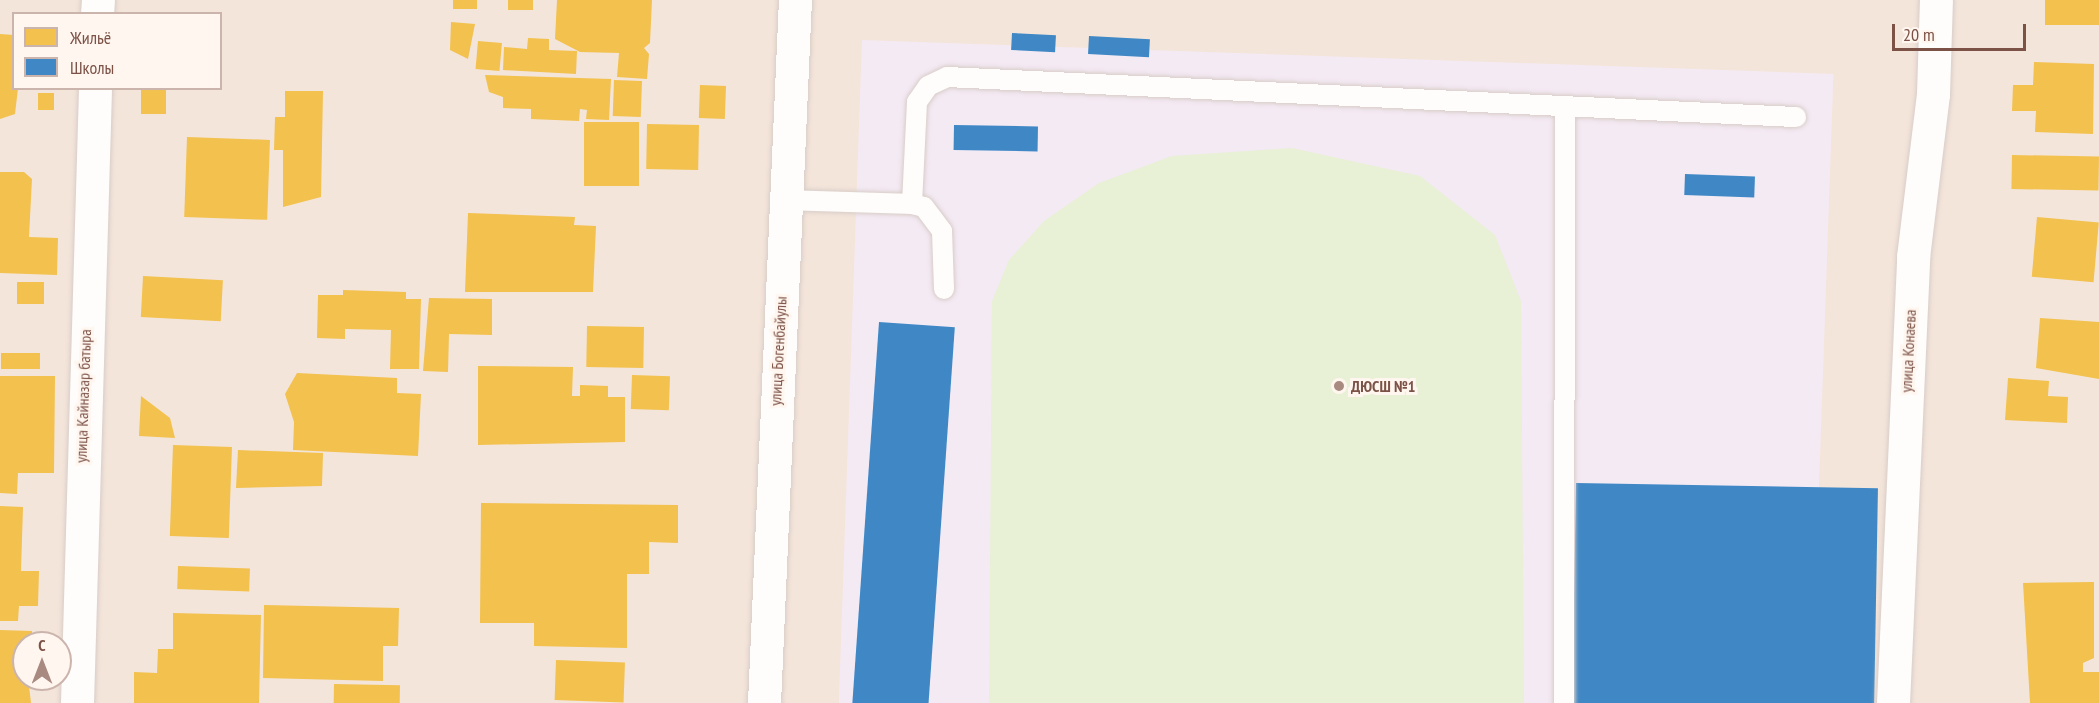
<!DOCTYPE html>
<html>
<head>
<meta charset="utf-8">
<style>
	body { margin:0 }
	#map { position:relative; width:2099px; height:703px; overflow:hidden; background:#f9f2ec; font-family:"PT Sans Narrow",sans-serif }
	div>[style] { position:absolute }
	.residential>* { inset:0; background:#f4e5da }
	.education>* { inset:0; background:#f4eaf4; transform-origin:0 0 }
	.green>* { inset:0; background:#e8f0d5 }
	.homes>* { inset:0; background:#f2c14e; transform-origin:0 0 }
	.schools>* { inset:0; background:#3f88c5; transform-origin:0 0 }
	.roads { filter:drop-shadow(0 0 2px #d8cdc8) drop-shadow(0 0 2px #d8cdc8) }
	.service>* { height:20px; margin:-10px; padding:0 10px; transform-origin:10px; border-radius:10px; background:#fefdfc }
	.minor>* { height:33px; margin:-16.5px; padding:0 16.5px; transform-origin:16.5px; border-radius:16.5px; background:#fefdfc }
	.dots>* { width:16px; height:16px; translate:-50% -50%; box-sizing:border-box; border:3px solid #fff6ef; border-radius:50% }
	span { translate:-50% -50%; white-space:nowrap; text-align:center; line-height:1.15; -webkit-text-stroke:6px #fff6ef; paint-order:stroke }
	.street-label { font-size:16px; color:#7c5247 }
	.poi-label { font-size:16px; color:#7c5247; font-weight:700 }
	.left { translate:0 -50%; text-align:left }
	.legend { position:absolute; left:12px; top:12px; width:210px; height:78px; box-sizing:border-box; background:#fff6ef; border:2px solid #cbb4ac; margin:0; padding:8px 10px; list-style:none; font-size:18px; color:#7c5247 }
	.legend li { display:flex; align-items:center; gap:12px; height:30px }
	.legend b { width:30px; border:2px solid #cbb4ac }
	.north { position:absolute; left:12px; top:631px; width:60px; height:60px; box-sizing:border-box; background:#fff6ef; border:2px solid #cbb4ac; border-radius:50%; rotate:0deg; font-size:16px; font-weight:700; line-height:24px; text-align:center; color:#7c5247 }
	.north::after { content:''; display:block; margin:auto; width:21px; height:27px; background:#a88a81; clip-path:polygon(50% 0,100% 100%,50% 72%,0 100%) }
	.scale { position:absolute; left:1892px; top:24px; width:134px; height:27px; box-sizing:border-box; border:3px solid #7c5247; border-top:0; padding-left:8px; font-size:18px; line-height:21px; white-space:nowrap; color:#7c5247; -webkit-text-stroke:4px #fff6ef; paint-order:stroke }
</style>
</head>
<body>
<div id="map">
	<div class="residential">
		<i style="clip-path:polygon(evenodd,0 0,2099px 0,2099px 703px,0 703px,0 0,14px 14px,220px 14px,220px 88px,14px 88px,14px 14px,0 0,24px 643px,60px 643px,60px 679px,24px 679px,24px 643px)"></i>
	</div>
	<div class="education">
		<i style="left:862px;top:40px;width:972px;height:664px;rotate:2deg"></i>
	</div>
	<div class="green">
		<i style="clip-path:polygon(1292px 148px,1420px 176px,1495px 235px,1521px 301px,1524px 703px,989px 703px,992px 301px,1009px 260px,1044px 221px,1099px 183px,1172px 156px)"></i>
	</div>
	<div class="homes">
		<i style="left:453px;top:0;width:24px;height:9px"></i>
		<i style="left:508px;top:0;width:25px;height:10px"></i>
		<i style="clip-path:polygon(557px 0,652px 0,650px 43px,644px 48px,649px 54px,647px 79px,617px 77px,619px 53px,580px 52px,555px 39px)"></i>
		<i style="left:2045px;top:0;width:54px;height:25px"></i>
		<i style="clip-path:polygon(451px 22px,475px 24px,468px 59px,450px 50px)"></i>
		<i style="clip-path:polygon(0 34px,14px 35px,18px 88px,15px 114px,0 119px)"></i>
		<i style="clip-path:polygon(528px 38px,549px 39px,549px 50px,577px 51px,576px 74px,503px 70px,504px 47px,527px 49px)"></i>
		<i style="left:478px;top:41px;width:24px;height:28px;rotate:5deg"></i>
		<i style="clip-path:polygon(2034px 62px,2094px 64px,2093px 134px,2035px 132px,2036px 111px,2012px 111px,2013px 85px,2033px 85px)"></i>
		<i style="clip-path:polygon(485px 75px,611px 79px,609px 120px,586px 119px,587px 110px,580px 109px,579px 121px,531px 119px,531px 109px,503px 108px,503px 97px,489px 92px)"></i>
		<i style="left:614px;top:80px;width:28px;height:36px;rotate:2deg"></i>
		<i style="left:700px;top:85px;width:26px;height:33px;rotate:2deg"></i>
		<i style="left:141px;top:88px;width:25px;height:26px"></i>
		<i style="clip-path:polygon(285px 91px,323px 91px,321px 197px,283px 207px,283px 150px,274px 150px,275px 117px,285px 117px)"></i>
		<i style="left:38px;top:93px;width:16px;height:17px"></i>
		<i style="left:584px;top:122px;width:55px;height:64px"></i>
		<i style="left:647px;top:124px;width:52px;height:45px;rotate:1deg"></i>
		<i style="left:187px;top:137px;width:83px;height:80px;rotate:2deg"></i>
		<i style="left:2012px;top:155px;width:87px;height:34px;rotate:1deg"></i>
		<i style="clip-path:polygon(0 172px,24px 172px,32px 179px,29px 237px,58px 238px,57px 275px,0 273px)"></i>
		<i style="clip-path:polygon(468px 213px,575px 217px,574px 225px,596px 226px,593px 292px,465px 292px)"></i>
		<i style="left:2037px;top:217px;width:62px;height:60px;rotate:5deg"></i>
		<i style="left:143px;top:276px;width:80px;height:41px;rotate:3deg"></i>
		<i style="left:17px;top:282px;width:27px;height:22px"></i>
		<i style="clip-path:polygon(343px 290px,406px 292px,406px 299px,421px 299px,419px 369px,390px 369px,391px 330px,345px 329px,345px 339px,317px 338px,318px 295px,343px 295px)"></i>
		<i style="clip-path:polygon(429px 298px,492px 299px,492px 335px,449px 334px,448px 372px,423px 371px)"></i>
		<i style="clip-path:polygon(2040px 318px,2099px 322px,2099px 379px,2036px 368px)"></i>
		<i style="left:587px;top:326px;width:57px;height:41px;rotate:1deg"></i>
		<i style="left:1px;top:353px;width:39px;height:16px"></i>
		<i style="clip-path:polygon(478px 366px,573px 367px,572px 396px,580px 396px,580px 385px,608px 386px,608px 397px,625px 397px,625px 442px,478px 445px)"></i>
		<i style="clip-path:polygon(297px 373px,397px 378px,397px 393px,421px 394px,418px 456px,293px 450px,294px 422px,285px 394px)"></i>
		<i style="left:632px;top:375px;width:38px;height:34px;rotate:2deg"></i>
		<i style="clip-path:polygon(0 376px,55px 376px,54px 473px,18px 473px,17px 494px,0 493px)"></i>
		<i style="clip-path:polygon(2008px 378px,2049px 381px,2048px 396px,2068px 397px,2067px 423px,2005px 420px)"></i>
		<i style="clip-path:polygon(141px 396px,170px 418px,175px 438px,139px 436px)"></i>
		<i style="left:173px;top:445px;width:59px;height:91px;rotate:2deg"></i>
		<i style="clip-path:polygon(238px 450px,323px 453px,322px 486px,236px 488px)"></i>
		<i style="clip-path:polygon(481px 503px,678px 505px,678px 543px,649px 542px,649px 574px,627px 574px,627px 648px,534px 646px,534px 623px,480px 623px)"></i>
		<i style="clip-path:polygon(0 506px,23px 507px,21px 571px,39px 571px,38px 606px,19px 606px,18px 621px,0 621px)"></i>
		<i style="left:178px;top:566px;width:72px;height:23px;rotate:2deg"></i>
		<i style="clip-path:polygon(2094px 582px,2094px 658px,2083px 663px,2083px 672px,2099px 672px,2099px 703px,2030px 703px,2023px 583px)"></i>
		<i style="clip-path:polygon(264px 605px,399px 608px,398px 646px,383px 646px,383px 681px,263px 678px)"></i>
		<i style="clip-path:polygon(173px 613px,261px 615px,259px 703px,134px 703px,134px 672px,157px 673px,158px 649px,173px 649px)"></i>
		<i style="clip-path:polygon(0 630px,32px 631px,32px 643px,24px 643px,31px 703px,0 703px)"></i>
		<i style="left:556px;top:660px;width:69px;height:40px;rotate:2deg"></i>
		<i style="left:334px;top:684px;width:66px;height:19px;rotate:1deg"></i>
	</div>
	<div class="schools">
		<i style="left:1012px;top:33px;width:44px;height:17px;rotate:3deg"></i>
		<i style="left:1089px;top:36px;width:61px;height:18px;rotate:3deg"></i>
		<i style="left:954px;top:125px;width:84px;height:25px;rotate:1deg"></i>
		<i style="left:1685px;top:174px;width:70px;height:21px;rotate:2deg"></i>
		<i style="left:879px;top:322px;width:76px;height:382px;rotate:4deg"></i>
		<i style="left:1576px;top:483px;width:302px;height:220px;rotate:1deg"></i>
	</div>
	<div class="roads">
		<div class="service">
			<i style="left:785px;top:200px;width:127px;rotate:1.8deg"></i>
			<i style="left:912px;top:204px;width:102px;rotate:-87.2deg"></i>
			<i style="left:917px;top:102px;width:19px;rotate:-55deg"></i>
			<i style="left:928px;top:86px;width:21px;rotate:-25deg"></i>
			<i style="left:947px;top:77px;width:850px;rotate:2.7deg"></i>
			<i style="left:912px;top:204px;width:12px;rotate:14deg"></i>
			<i style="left:924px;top:207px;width:30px;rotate:53deg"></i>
			<i style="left:942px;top:231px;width:58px;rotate:88deg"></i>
			<i style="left:1564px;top:703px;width:596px;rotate:-89.9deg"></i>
		</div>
		<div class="minor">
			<i style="left:97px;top:14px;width:14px;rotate:-86deg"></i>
			<i style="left:77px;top:703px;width:615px;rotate:-88.32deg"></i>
			<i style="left:764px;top:703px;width:704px;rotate:-87.48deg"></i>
			<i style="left:1893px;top:703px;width:446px;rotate:-87.4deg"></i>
			<i style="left:1913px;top:257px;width:164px;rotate:-83deg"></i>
			<i style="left:1933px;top:94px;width:94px;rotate:-88.2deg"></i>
		</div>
	</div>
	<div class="dots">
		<i style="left:1339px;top:386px;background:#a88a81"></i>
	</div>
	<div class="street-label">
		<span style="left:778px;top:351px;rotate:-87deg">улица Богенбайулы</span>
		<span style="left:1908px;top:351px;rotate:-87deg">улица Конаева</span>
		<span style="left:83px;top:396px;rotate:-88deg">улица Кайназар батыра</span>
	</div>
	<div class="poi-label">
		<span class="left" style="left:1351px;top:386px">ДЮСШ №1</span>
	</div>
	<ul class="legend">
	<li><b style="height:16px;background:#f2c14e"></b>Жильё</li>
	<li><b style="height:16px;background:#3f88c5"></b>Школы</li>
	</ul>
	<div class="north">С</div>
	<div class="scale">20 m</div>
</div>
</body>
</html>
